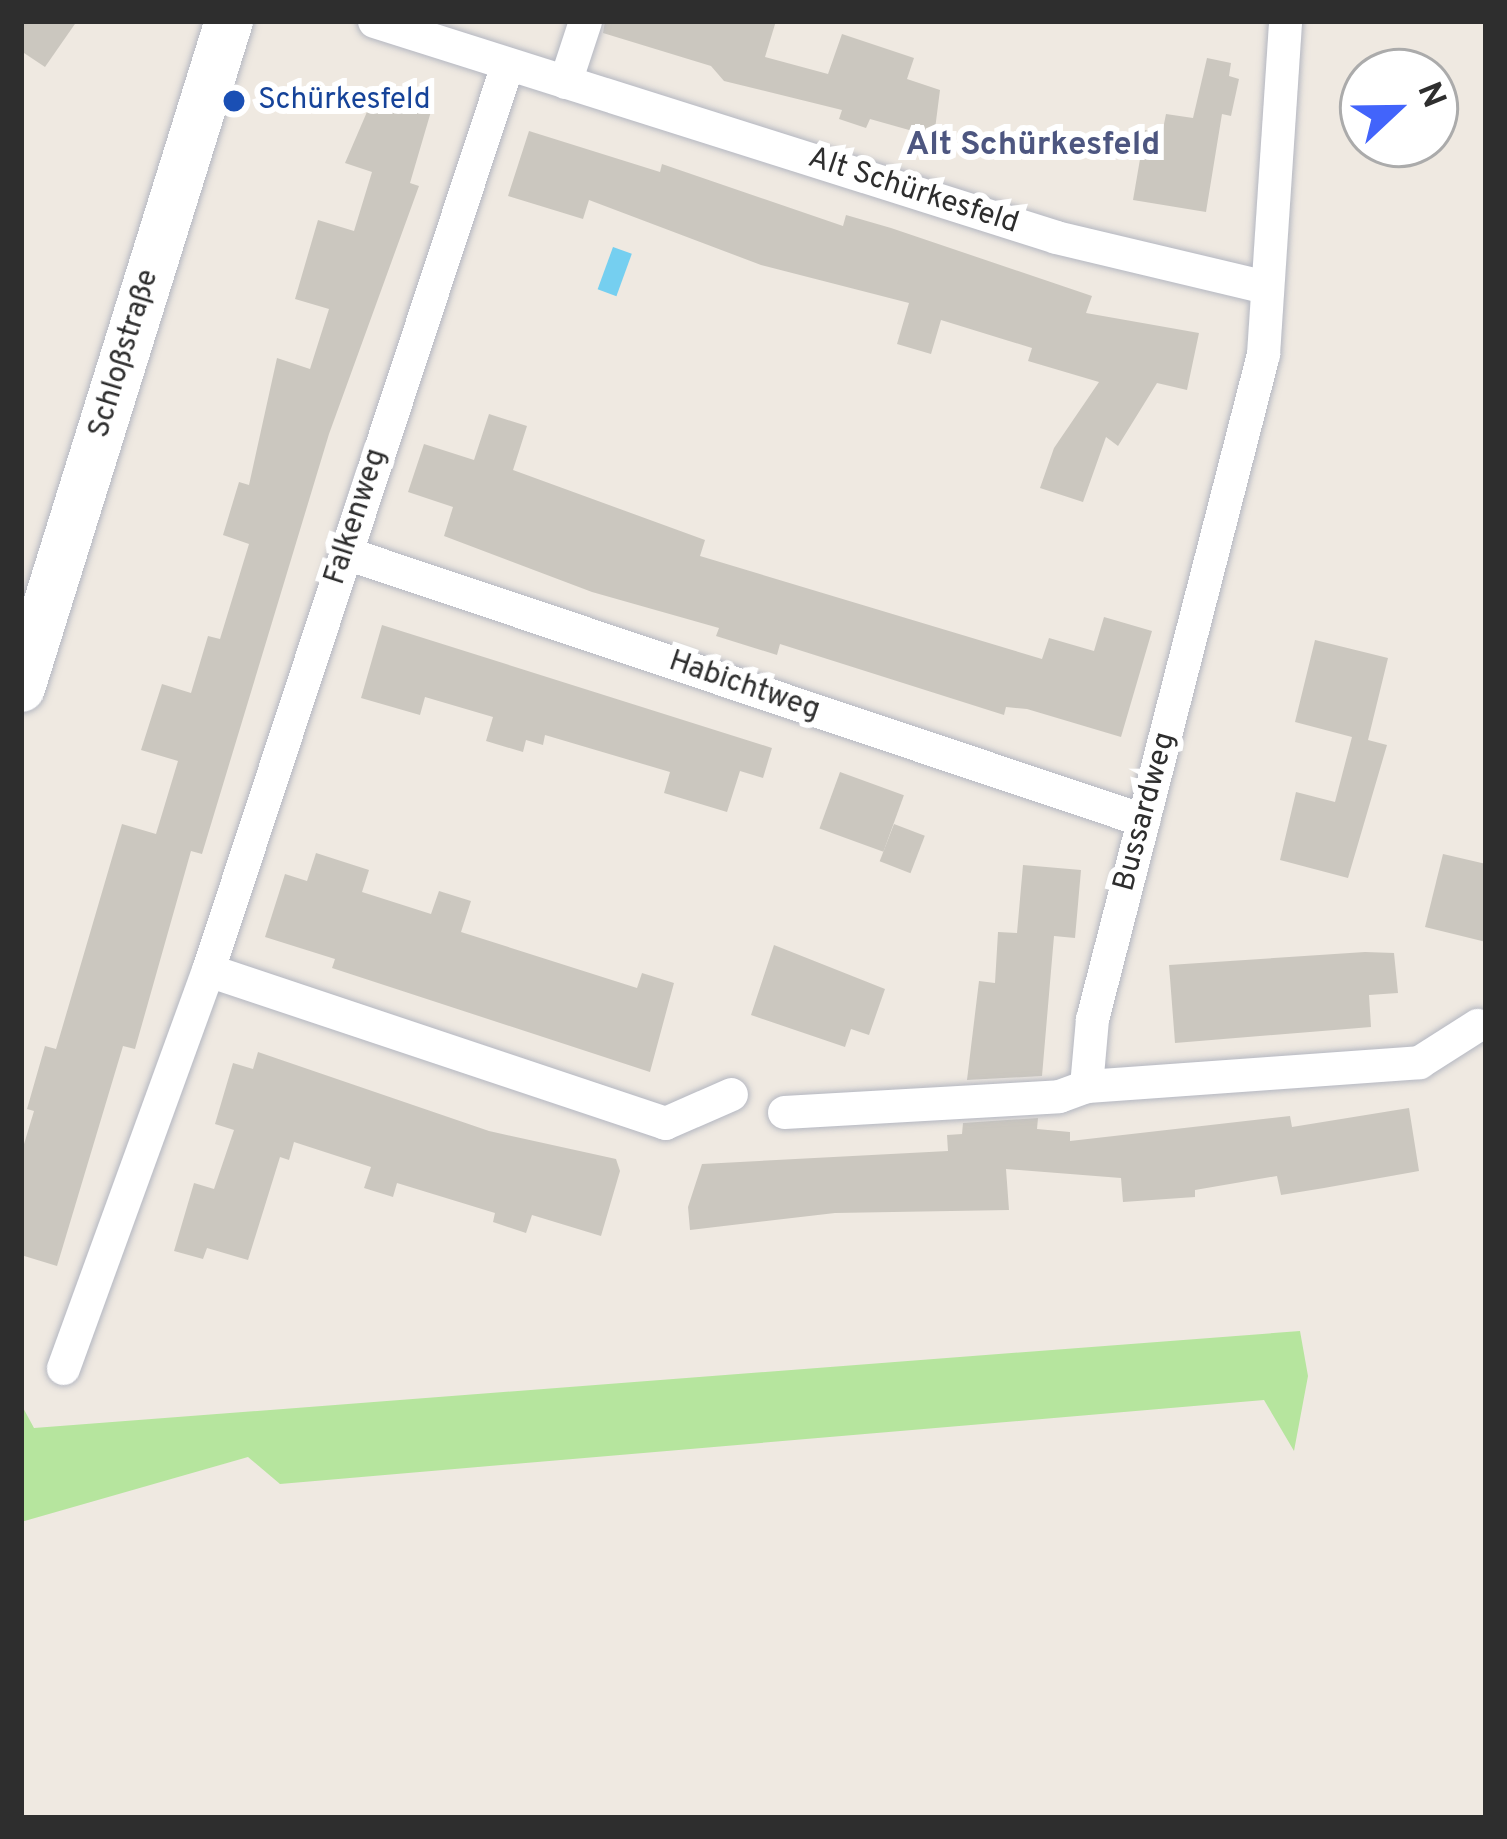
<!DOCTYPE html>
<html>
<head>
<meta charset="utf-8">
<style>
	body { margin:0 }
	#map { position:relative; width:1507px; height:1839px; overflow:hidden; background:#efe9e1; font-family:Overpass,sans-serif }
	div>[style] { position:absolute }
	.green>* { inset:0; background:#b6e59e }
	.water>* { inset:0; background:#75cff0; transform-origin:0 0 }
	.building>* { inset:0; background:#cbc7bf; transform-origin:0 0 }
	.roads { filter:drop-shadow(0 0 3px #b4b7c1) drop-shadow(0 0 3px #b4b7c1) }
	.street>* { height:33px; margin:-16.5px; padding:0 16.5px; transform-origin:16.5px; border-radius:16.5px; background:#fff }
	.secondary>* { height:48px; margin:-24px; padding:0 24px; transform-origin:24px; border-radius:24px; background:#fff }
	.dots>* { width:33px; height:33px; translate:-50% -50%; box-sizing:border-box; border:6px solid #fff; border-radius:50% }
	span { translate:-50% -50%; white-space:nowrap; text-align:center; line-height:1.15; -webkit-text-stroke:12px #fff; paint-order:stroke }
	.transit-label { font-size:30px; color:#164399 }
	.left { translate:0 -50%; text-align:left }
	.street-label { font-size:30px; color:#2e2e2e }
	.neighbourhood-label { font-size:33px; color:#4d5680; font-weight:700 }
	.frame { position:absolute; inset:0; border:24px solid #2e2e2e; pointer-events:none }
	.north { position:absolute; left:1339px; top:48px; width:120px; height:120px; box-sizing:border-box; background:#fff; border:3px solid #ababab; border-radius:50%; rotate:68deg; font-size:33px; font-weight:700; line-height:48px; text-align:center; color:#2e2e2e }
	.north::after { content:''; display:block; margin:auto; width:42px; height:54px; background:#4264fb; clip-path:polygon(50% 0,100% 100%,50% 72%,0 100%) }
</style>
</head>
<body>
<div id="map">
	<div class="green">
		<i style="clip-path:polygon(1300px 1331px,1308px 1376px,1294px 1451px,1264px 1400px,280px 1484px,248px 1457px,21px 1522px,21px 1404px,34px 1428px)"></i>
	</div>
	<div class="water">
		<i style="left:613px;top:247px;width:20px;height:45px;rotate:20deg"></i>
	</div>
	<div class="building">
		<i style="clip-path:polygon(21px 21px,77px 21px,45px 67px,21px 51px)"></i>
		<i style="clip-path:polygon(605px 21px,776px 21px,765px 57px,828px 74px,842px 34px,914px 58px,907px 79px,940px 90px,934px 137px,870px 119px,866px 128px,839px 119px,842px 110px,724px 81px,711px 66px,603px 33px)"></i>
		<i style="clip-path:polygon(1207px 58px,1231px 63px,1229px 76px,1239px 79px,1231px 116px,1222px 114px,1206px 212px,1133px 200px,1145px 130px,1162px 134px,1166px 114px,1193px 118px)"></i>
		<i style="clip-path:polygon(376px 91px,432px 108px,410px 183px,419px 186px,329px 434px,202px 854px,191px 851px,135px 1049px,123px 1046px,57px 1266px,21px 1255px,21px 1154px,34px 1111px,27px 1109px,45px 1046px,56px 1049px,122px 824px,156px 834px,178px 761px,141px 750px,162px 684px,191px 693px,208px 636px,220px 639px,249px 544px,223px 535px,239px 482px,249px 485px,277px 358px,310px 369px,329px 309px,295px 299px,318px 220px,354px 231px,372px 172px,345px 163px)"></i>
		<i style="clip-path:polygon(529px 131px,660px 172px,662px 164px,843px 226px,846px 215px,891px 228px,1092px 296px,1086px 313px,1199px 333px,1187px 390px,1157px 383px,1118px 446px,1106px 437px,1083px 502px,1040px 488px,1054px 448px,1099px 382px,1028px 361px,1032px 348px,941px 320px,931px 354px,897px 344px,909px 303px,761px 265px,589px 200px,583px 219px,508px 196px)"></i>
		<i style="clip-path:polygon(489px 414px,527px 426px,513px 470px,705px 540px,700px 556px,1042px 659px,1049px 638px,1094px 651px,1104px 617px,1152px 631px,1121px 737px,1027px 709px,1006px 707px,1004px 715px,780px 644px,777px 655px,716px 636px,719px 628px,592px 592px,444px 536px,453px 507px,408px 492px,424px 444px,474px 460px)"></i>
		<i style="clip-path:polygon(382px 625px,772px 748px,763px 778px,740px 771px,727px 812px,664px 793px,670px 772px,545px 735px,543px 745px,526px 740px,523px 752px,486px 741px,493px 717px,425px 697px,420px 715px,361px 698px)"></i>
		<i style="clip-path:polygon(1315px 640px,1388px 658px,1368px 740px,1387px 745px,1348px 878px,1280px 860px,1296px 792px,1335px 802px,1352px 737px,1295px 722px)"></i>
		<i style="left:840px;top:772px;width:68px;height:60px;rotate:20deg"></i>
		<i style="left:894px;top:824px;width:33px;height:40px;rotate:21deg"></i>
		<i style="clip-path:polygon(316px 853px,369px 870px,362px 892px,431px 914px,439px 891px,471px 901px,461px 932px,637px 988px,642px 973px,674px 983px,650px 1072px,332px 968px,335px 959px,265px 937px,285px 874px,307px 881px)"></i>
		<i style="clip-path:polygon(1443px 854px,1486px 864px,1486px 942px,1425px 927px)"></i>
		<i style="clip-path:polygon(1023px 865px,1081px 870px,1075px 938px,1054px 936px,1042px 1076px,967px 1080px,979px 981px,995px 983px,998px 932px,1017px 933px)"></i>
		<i style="clip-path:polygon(774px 945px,885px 989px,869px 1035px,851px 1029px,845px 1047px,751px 1015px)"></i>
		<i style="clip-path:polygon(1365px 952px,1394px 953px,1398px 993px,1369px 995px,1371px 1027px,1175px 1043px,1169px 965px)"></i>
		<i style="clip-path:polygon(258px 1052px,489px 1131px,616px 1159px,620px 1171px,601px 1236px,532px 1215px,526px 1233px,493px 1222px,495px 1213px,397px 1183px,393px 1197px,364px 1188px,371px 1167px,294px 1142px,289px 1160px,280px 1157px,248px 1260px,207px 1248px,203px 1259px,174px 1251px,194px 1183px,214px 1189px,234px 1130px,215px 1124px,233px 1063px,253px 1069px)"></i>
		<i style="clip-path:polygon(1409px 1108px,1419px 1171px,1324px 1188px,1281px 1195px,1277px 1176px,1195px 1190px,1195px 1197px,1123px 1202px,1121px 1178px,1006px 1169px,1009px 1210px,835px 1213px,690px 1230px,688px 1207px,702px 1164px,948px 1151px,947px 1135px,962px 1134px,963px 1123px,1038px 1118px,1037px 1129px,1070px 1132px,1070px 1141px,1290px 1116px,1292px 1127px)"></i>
	</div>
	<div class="roads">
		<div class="street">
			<i style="left:374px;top:21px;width:715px;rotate:17.57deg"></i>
			<i style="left:1056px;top:237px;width:216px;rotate:13.4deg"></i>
			<i style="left:565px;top:82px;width:64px;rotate:-71.8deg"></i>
			<i style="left:346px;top:553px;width:841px;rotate:18.52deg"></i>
			<i style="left:208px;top:970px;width:482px;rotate:18.5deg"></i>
			<i style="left:665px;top:1123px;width:72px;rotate:-23.7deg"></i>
			<i style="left:1086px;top:1086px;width:334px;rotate:-4.1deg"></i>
			<i style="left:1419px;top:1062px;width:69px;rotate:-32.5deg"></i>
			<i style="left:784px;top:1112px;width:275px;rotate:-3.3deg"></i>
			<i style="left:1059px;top:1096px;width:29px;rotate:-20deg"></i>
			<i style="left:1086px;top:1086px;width:67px;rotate:-84.9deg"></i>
			<i style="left:1092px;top:1019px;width:687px;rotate:-75.58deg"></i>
			<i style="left:1263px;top:354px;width:334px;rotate:-86.2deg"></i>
			<i style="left:63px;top:1368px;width:424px;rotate:-70deg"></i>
			<i style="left:208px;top:970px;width:953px;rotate:-71.72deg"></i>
		</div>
		<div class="secondary">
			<i style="left:21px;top:688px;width:699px;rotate:-72.68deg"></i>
		</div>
	</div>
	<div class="dots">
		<i style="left:234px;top:101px;background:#1a4fb4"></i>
	</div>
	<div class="transit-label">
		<span class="left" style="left:258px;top:101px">Schürkesfeld</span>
	</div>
	<div class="street-label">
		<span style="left:913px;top:192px;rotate:18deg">Alt Schürkesfeld</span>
		<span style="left:125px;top:354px;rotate:-73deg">Schloßstraße</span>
		<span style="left:357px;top:517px;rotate:-72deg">Falkenweg</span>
		<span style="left:744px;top:687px;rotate:19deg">Habichtweg</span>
		<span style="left:1146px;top:812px;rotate:-75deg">Bussardweg</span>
	</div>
	<div class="neighbourhood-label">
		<span style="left:1033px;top:147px">Alt Schürkesfeld</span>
	</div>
	<div class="frame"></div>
	<div class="north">N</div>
</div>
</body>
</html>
